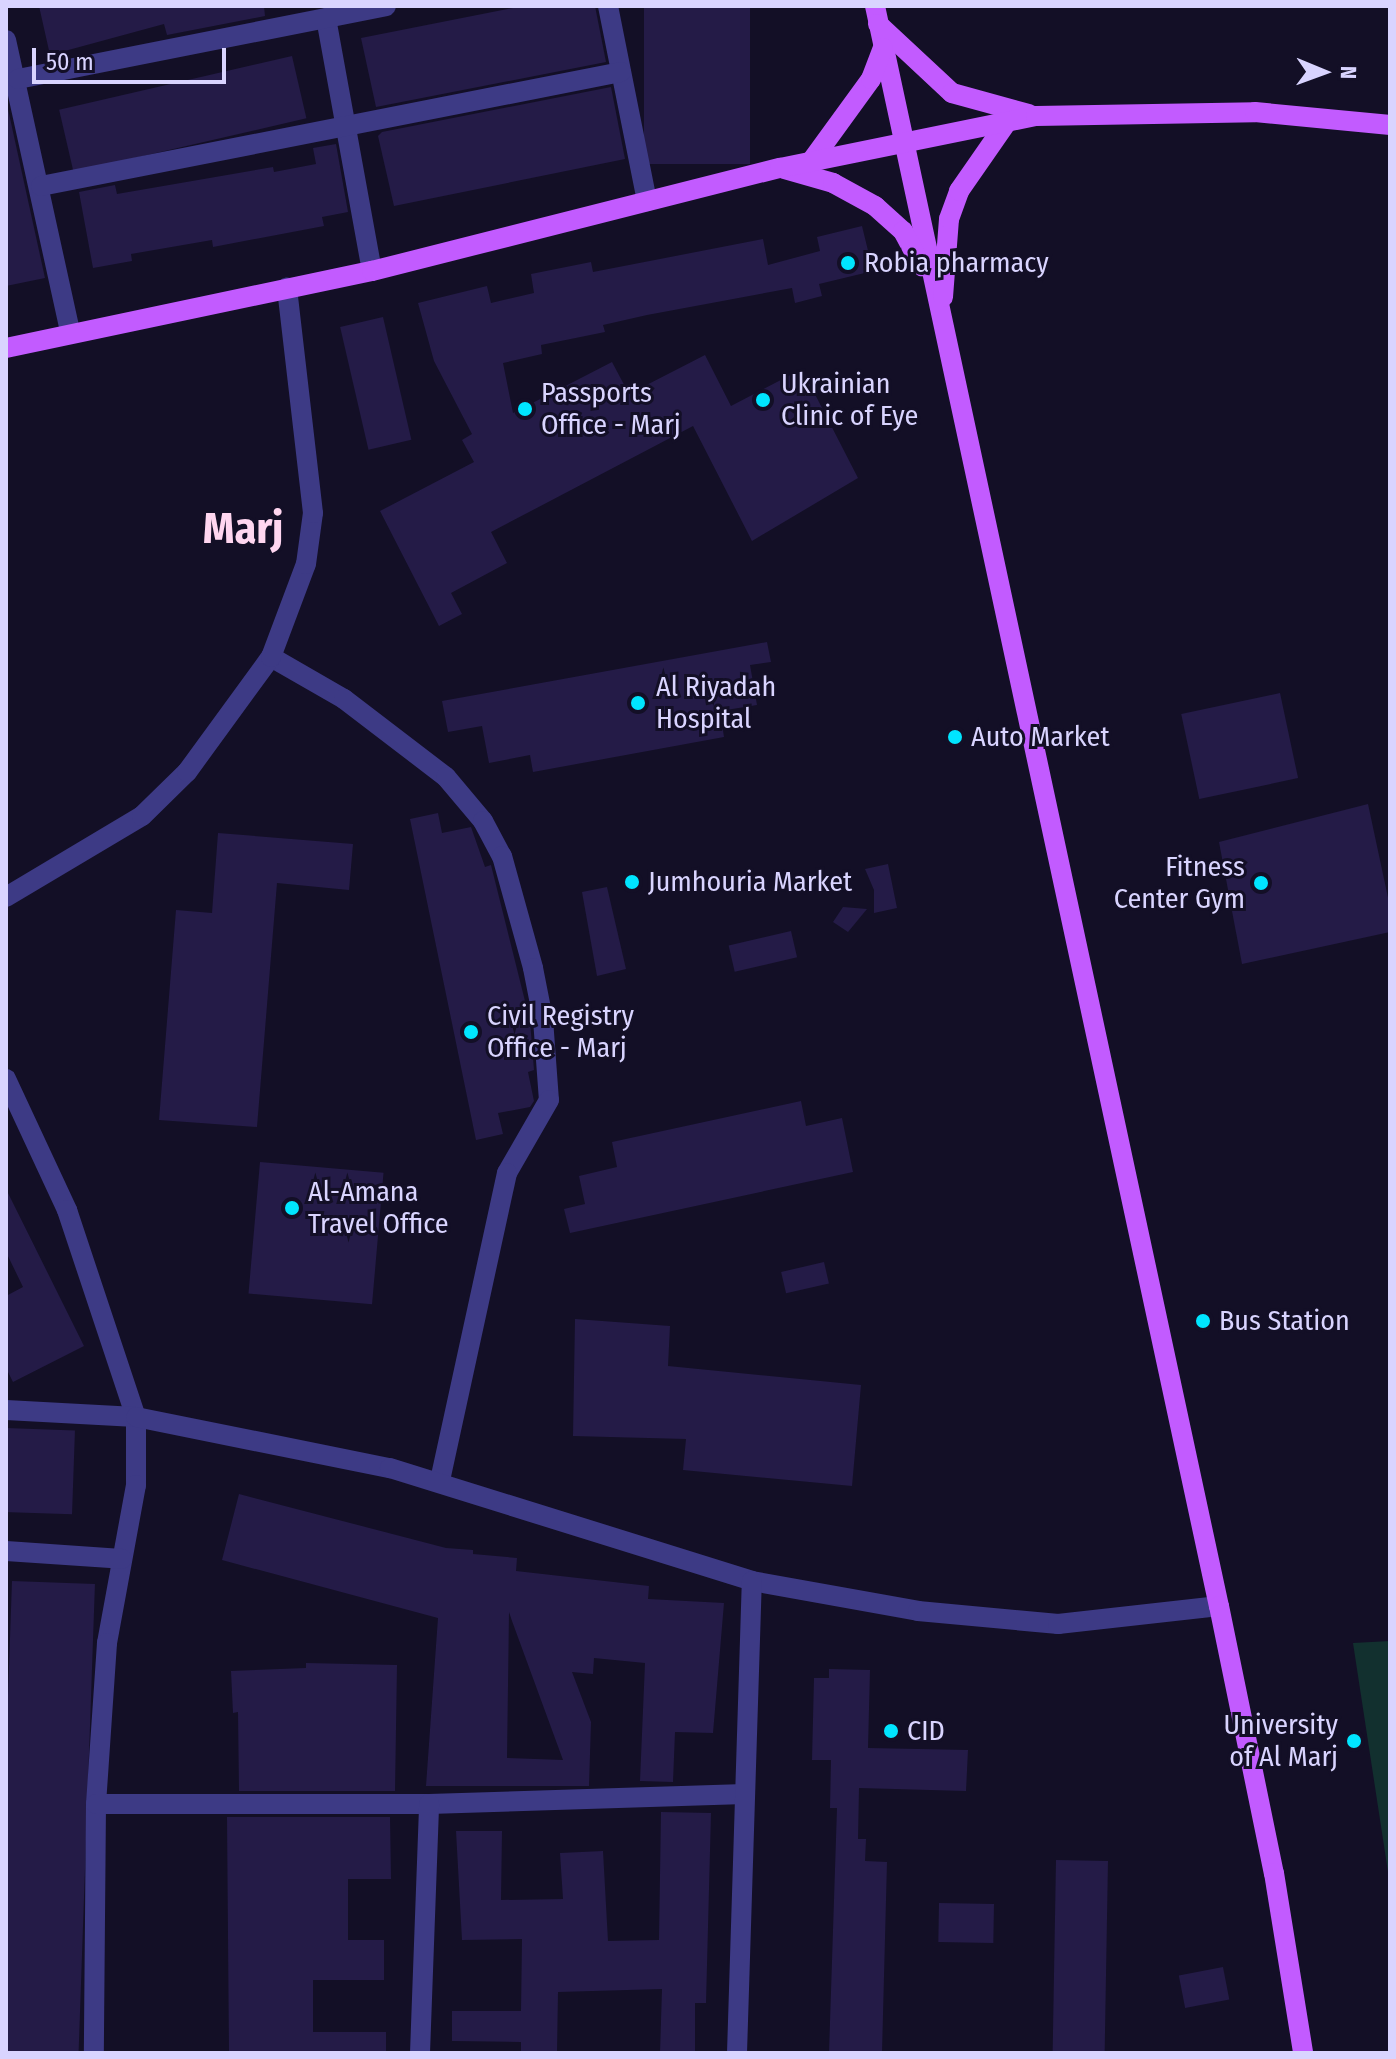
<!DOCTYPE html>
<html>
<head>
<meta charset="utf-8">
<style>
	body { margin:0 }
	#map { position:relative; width:1396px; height:2059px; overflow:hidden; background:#130f26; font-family:"Fira Sans Condensed",sans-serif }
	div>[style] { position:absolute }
	.green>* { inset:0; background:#12302f }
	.building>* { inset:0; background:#241b47; transform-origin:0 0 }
	.minor>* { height:20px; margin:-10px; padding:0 10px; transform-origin:10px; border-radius:10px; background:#3d3a85 }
	.major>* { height:20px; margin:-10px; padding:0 10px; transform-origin:10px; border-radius:10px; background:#c25bff }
	.dots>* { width:22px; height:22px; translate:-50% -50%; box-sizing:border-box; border:4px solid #130f26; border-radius:50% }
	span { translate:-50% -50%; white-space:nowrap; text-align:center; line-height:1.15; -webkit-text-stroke:6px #130f26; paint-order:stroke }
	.poi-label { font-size:28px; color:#d9d4ff }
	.left { translate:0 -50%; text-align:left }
	.right { translate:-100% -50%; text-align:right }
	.town-label { font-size:44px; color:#ffd6f0; font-weight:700 }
	.frame { position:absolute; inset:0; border:8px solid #d9d4ff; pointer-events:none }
	.north { position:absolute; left:1284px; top:32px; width:80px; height:80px; -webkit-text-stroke:6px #130f26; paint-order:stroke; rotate:91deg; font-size:22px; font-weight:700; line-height:32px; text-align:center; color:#d9d4ff }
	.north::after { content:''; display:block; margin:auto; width:28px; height:36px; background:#d9d4ff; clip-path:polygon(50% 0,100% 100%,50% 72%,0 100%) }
	.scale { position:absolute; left:32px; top:48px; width:194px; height:36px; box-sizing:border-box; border:4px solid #d9d4ff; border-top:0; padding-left:10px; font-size:24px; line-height:28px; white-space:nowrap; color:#d9d4ff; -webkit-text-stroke:6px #130f26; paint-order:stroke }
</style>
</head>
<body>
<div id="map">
	<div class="green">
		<i style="clip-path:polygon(1390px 1641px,1390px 1885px,1353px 1643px)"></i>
	</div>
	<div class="building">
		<i style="clip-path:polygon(39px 6px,264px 6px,265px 16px,167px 35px,164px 24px,50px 55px)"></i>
		<i style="clip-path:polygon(523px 6px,595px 6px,606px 62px,376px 107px,361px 38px)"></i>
		<i style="left:644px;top:6px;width:106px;height:158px"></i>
		<i style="left:292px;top:56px;width:64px;height:239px;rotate:77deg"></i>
		<i style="clip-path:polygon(611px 87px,625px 159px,394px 206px,378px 136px,382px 132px)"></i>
		<i style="clip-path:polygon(6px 100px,45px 278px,6px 286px)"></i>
		<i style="clip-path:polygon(336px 144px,348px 212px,322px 217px,324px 226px,213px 247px,212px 240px,131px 254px,132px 261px,93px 268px,79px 192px,115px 185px,117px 194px,273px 167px,274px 172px,316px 164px,313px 148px)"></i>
		<i style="clip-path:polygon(862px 226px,873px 271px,819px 284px,822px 296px,795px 303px,792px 288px,647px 315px,603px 325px,605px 332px,541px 345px,542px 354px,503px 363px,513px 413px,612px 362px,629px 394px,705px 355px,731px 406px,802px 369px,858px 478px,752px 541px,693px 426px,491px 532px,507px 563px,451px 593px,462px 614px,439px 626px,380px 511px,474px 462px,462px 440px,472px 434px,434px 361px,418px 303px,487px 286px,491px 303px,534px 293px,531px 274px,591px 262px,593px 272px,763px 239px,768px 265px,820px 251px,817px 237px)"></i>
		<i style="left:383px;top:317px;width:126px;height:44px;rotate:77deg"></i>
		<i style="clip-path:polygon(767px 642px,771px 662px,750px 665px,757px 705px,720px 711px,724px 737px,533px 772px,530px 755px,489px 763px,482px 726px,448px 732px,442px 701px)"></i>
		<i style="left:1280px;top:693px;width:87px;height:101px;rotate:78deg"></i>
		<i style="clip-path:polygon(1368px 804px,1390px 907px,1390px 932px,1242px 964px,1219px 842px)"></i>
		<i style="clip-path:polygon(438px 813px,442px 833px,471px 827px,485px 867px,491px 865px,530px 1021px,534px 1070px,528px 1072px,534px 1101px,530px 1107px,498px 1113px,503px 1134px,476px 1140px,410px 819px)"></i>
		<i style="clip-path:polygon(218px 833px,353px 844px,349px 890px,277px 883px,257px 1127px,159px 1120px,176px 910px,212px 913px)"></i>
		<i style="clip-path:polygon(888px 864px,897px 908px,874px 913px,874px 890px,865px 869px)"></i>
		<i style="clip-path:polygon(607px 887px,626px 969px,597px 976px,582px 892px)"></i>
		<i style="clip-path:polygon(843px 907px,867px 909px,848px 932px,833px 922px)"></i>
		<i style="left:791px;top:931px;width:27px;height:64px;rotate:77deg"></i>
		<i style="clip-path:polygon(801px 1101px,806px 1126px,842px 1118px,853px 1172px,570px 1233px,564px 1209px,585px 1204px,579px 1176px,617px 1167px,612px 1142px)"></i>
		<i style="left:260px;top:1162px;width:124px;height:132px;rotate:5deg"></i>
		<i style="clip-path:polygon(6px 1189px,84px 1346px,13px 1382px,6px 1368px,6px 1296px,23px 1287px,6px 1252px)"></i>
		<i style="left:824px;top:1262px;width:22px;height:44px;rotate:77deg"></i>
		<i style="clip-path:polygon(575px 1319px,670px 1326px,668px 1366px,861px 1385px,852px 1486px,683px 1470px,686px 1439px,573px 1436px)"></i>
		<i style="left:6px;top:1428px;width:69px;height:84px;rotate:2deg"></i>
		<i style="clip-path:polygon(evenodd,239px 1494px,446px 1548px,473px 1550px,473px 1554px,517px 1558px,516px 1571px,649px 1586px,648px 1599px,724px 1603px,713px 1733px,675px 1732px,673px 1782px,640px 1781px,645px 1663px,594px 1658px,593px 1674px,572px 1672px,591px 1722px,589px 1786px,426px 1786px,438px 1618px,222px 1560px,239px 1494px,509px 1612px,512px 1621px,563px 1760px,507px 1758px,509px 1612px)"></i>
		<i style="left:12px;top:1581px;width:83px;height:472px;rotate:2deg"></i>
		<i style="clip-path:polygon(306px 1663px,397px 1665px,395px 1791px,239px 1791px,238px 1712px,233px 1713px,231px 1671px,306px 1668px)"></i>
		<i style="clip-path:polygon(829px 1669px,870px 1670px,868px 1748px,968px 1750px,966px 1791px,859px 1788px,858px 1839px,866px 1839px,865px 1861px,887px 1862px,882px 2053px,829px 2053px,837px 1808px,830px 1808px,831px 1760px,812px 1760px,814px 1678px,829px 1678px)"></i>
		<i style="clip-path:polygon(661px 1812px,711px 1813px,706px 2003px,695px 2003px,695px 2053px,660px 2053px,662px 1989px,558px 1992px,557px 2053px,521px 2053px,521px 2042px,452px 2041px,452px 2011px,521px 2011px,522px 1939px,462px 1940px,456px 1831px,502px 1831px,501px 1900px,563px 1899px,560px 1853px,603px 1851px,608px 1941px,659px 1940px)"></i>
		<i style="clip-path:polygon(227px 1817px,390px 1817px,391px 1879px,348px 1879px,348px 1940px,384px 1940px,384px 1980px,313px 1980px,313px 2032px,386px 2032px,386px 2053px,229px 2053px)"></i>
		<i style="left:1056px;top:1860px;width:52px;height:193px;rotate:1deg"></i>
		<i style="left:939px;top:1903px;width:55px;height:39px;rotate:1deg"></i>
		<i style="left:1223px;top:1967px;width:33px;height:45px;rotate:79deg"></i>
	</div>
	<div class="minor">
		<i style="left:608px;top:6px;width:199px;rotate:78.7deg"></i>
		<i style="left:326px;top:18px;width:257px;rotate:79.7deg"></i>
		<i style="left:6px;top:40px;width:297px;rotate:77.6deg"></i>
		<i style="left:18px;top:79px;width:375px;rotate:-11.2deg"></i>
		<i style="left:41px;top:186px;width:591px;rotate:-11.12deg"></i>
		<i style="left:271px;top:657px;width:84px;rotate:29.9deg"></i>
		<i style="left:344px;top:699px;width:128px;rotate:37.4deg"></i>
		<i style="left:446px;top:777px;width:57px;rotate:49.9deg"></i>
		<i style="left:483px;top:821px;width:40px;rotate:62deg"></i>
		<i style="left:502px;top:856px;width:116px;rotate:74.5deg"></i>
		<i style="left:533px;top:968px;width:52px;rotate:78.9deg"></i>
		<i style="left:543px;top:1019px;width:81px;rotate:85.8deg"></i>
		<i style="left:549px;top:1100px;width:84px;rotate:119.9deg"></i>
		<i style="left:507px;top:1173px;width:314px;rotate:102.3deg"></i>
		<i style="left:6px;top:897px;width:158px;rotate:-30.8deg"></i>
		<i style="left:142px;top:816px;width:63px;rotate:-44.4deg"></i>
		<i style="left:187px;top:772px;width:142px;rotate:-53.9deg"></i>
		<i style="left:271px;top:657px;width:99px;rotate:-69.4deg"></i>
		<i style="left:306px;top:564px;width:51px;rotate:-82.2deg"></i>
		<i style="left:313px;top:513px;width:227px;rotate:-96.6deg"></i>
		<i style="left:6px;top:1079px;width:145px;rotate:65deg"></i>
		<i style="left:67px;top:1210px;width:218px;rotate:71.6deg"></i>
		<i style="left:136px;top:1417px;width:68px;rotate:90deg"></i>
		<i style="left:136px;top:1485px;width:161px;rotate:100.4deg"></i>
		<i style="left:107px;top:1643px;width:161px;rotate:93.9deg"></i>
		<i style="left:96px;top:1804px;width:249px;rotate:90.5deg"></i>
		<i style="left:6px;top:1410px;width:130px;rotate:3.1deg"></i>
		<i style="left:136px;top:1417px;width:259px;rotate:11.4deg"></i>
		<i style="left:390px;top:1468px;width:379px;rotate:17.3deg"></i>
		<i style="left:752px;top:1581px;width:169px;rotate:10.2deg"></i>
		<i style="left:918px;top:1611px;width:141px;rotate:5.3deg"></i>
		<i style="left:1058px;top:1624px;width:162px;rotate:-6.4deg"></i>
		<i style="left:6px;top:1551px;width:116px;rotate:3.9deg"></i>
		<i style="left:96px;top:1804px;width:333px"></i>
		<i style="left:429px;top:1804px;width:316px;rotate:-1.8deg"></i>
		<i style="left:420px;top:2053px;width:249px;rotate:-87.9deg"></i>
		<i style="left:737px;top:2053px;width:472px;rotate:-88.2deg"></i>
	</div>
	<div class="major">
		<i style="left:875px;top:6px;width:1637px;rotate:77.87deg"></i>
		<i style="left:1219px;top:1606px;width:273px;rotate:78.4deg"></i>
		<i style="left:1274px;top:1873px;width:182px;rotate:80.8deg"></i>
		<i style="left:878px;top:24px;width:101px;rotate:43deg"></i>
		<i style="left:952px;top:93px;width:80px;rotate:15.3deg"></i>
		<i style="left:810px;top:163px;width:104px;rotate:-54deg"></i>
		<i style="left:871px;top:79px;width:33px;rotate:-69deg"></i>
		<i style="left:784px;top:169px;width:51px;rotate:15.9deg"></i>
		<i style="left:833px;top:183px;width:48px;rotate:28.7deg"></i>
		<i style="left:875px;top:206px;width:38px;rotate:42deg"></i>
		<i style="left:903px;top:231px;width:40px;rotate:62deg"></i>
		<i style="left:943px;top:297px;width:78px;rotate:-85.6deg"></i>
		<i style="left:949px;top:219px;width:30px;rotate:-70deg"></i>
		<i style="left:959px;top:191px;width:84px;rotate:-55.2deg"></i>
		<i style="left:6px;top:348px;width:374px;rotate:-11.9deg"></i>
		<i style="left:372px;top:271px;width:421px;rotate:-14.2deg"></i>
		<i style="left:780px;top:168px;width:261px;rotate:-11.5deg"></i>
		<i style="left:1036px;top:116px;width:219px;rotate:-1deg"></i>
		<i style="left:1255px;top:112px;width:136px;rotate:5.5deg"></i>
	</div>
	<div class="dots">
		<i style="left:848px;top:263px;background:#00e5ff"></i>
		<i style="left:763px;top:400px;background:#00e5ff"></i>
		<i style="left:525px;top:409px;background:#00e5ff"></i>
		<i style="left:638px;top:703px;background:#00e5ff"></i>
		<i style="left:955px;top:737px;background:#00e5ff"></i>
		<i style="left:632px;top:882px;background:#00e5ff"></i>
		<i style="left:1261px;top:883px;background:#00e5ff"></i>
		<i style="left:471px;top:1032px;background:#00e5ff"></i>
		<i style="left:292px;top:1208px;background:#00e5ff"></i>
		<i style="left:1203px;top:1321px;background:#00e5ff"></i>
		<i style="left:891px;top:1731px;background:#00e5ff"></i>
		<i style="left:1354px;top:1741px;background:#00e5ff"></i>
	</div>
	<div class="poi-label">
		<span class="left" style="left:864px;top:263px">Robia pharmacy</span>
		<span class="left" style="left:781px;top:400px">Ukrainian<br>Clinic of Eye</span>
		<span class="left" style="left:541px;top:409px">Passports<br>Office - Marj</span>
		<span class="left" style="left:656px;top:703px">Al Riyadah<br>Hospital</span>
		<span class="left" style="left:971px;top:737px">Auto Market</span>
		<span class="right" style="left:1245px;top:883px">Fitness<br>Center Gym</span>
		<span class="left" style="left:648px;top:882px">Jumhouria Market</span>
		<span class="left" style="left:487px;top:1032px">Civil Registry<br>Office - Marj</span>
		<span class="left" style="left:308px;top:1208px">Al-Amana<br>Travel Office</span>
		<span class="left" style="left:1219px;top:1321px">Bus Station</span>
		<span class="right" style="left:1338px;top:1741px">University<br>of Al Marj</span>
		<span class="left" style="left:907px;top:1731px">CID</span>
	</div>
	<div class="town-label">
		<span style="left:243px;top:529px">Marj</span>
	</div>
	<div class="frame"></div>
	<div class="north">N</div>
	<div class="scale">50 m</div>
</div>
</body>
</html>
